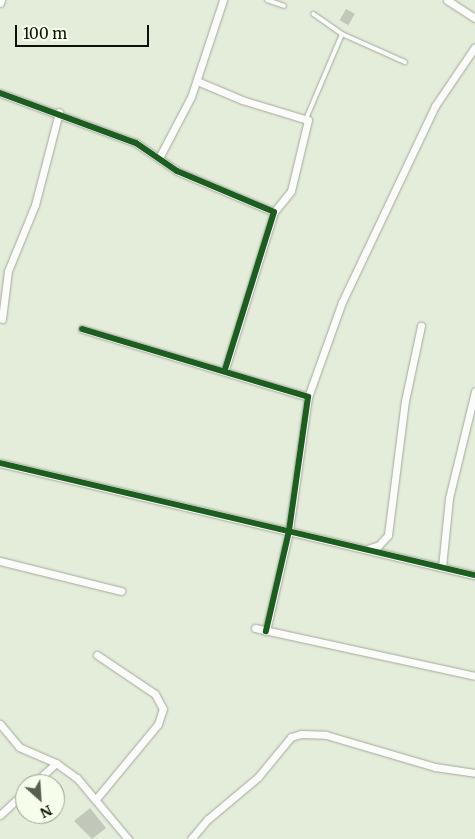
<!DOCTYPE html>
<html>
<head>
<meta charset="utf-8">
<style>
	body { margin:0 }
	#map { position:relative; width:475px; height:839px; overflow:hidden; background:#e4ecda; font-family:Merriweather,serif }
	div>[style] { position:absolute }
	.building>* { inset:0; background:#c1c8ba; transform-origin:0 0 }
	.roads { filter:drop-shadow(0 0 1px #a3a99b) drop-shadow(0 0 1px #a3a99b) }
	.service>* { height:4px; margin:-2px; padding:0 2px; transform-origin:2px; border-radius:2px; background:#fbfcf9 }
	.minor>* { height:7px; margin:-3.5px; padding:0 3.5px; transform-origin:3.5px; border-radius:3.5px; background:#fbfcf9 }
	.cycleway>* { height:6px; margin:-3px; padding:0 3px; transform-origin:3px; border-radius:3px; background:#1b5e20 }
	span { translate:-50% -50%; white-space:nowrap; text-align:center; line-height:1.15; -webkit-text-stroke:4px #f6feeb; paint-order:stroke }
	.north { position:absolute; left:15px; top:774px; width:50px; height:50px; box-sizing:border-box; background:#f6feeb; border:1px solid #989f8f; border-radius:50%; rotate:154deg; font-size:14px; font-weight:700; line-height:20px; text-align:center; color:#0c1006 }
	.north::after { content:''; display:block; margin:auto; width:18px; height:22px; background:#585d50; clip-path:polygon(50% 0,100% 100%,50% 72%,0 100%) }
	.scale { position:absolute; left:15px; top:25px; width:134px; height:22px; box-sizing:border-box; border:2px solid #0c1006; border-top:0; padding-left:6px; font-size:15px; line-height:18px; white-space:nowrap; color:#0c1006; -webkit-text-stroke:4px #f6feeb; paint-order:stroke }
</style>
</head>
<body>
<div id="map">
	<div class="building">
		<i style="left:346px;top:9px;width:10px;height:13px;rotate:29deg"></i>
		<i style="clip-path:polygon(90px 808px,106px 828px,92px 839px,74px 821px)"></i>
	</div>
	<div class="roads">
		<div class="service">
			<i style="left:267px;top:0;width:18px;rotate:19deg"></i>
			<i style="left:342px;top:34px;width:69px;rotate:24deg"></i>
			<i style="left:306px;top:119px;width:92px;rotate:-67deg"></i>
			<i style="left:342px;top:34px;width:35px;rotate:-145deg"></i>
		</div>
		<div class="minor">
			<i style="left:447px;top:0;width:33px;rotate:33deg"></i>
			<i style="left:0;top:3px;width:3px;rotate:-72deg"></i>
			<i style="left:197px;top:81px;width:49px;rotate:22.9deg"></i>
			<i style="left:242px;top:100px;width:69px;rotate:16.9deg"></i>
			<i style="left:308px;top:120px;width:73px;rotate:103.5deg"></i>
			<i style="left:291px;top:191px;width:27px;rotate:129deg"></i>
			<i style="left:0;top:93px;width:145px;rotate:20.2deg"></i>
			<i style="left:136px;top:143px;width:50px;rotate:34.3deg"></i>
			<i style="left:177px;top:171px;width:105px;rotate:22.9deg"></i>
			<i style="left:274px;top:212px;width:164px;rotate:107.3deg"></i>
			<i style="left:160px;top:156px;width:67px;rotate:-62.3deg"></i>
			<i style="left:191px;top:97px;width:102px;rotate:-71.7deg"></i>
			<i style="left:2px;top:319px;width:48px;rotate:-82.9deg"></i>
			<i style="left:8px;top:271px;width:71px;rotate:-67.8deg"></i>
			<i style="left:35px;top:205px;width:96px;rotate:-75.5deg"></i>
			<i style="left:82px;top:329px;width:236px;rotate:16.7deg"></i>
			<i style="left:308px;top:397px;width:135px;rotate:98.1deg"></i>
			<i style="left:289px;top:531px;width:103px;rotate:103deg"></i>
			<i style="left:308px;top:397px;width:101px;rotate:-70.3deg"></i>
			<i style="left:342px;top:302px;width:217px;rotate:-64.6deg"></i>
			<i style="left:435px;top:106px;width:71px;rotate:-55.9deg"></i>
			<i style="left:0;top:463px;width:488px;rotate:13.3deg"></i>
			<i style="left:370px;top:548px;width:9px;rotate:-18deg"></i>
			<i style="left:379px;top:545px;width:13px;rotate:-48deg"></i>
			<i style="left:388px;top:535px;width:135px;rotate:-82.8deg"></i>
			<i style="left:405px;top:401px;width:77px;rotate:-78deg"></i>
			<i style="left:0;top:561px;width:125px;rotate:13.9deg"></i>
			<i style="left:442px;top:567px;width:69px;rotate:-84.2deg"></i>
			<i style="left:449px;top:498px;width:110px;rotate:-76.3deg"></i>
			<i style="left:255px;top:628px;width:225px;rotate:12.3deg"></i>
			<i style="left:0;top:724px;width:30px;rotate:50deg"></i>
			<i style="left:19px;top:747px;width:40px;rotate:23.4deg"></i>
			<i style="left:56px;top:763px;width:26px;rotate:36deg"></i>
			<i style="left:77px;top:778px;width:80px;rotate:50.1deg"></i>
			<i style="left:33px;top:784px;width:31px;rotate:-42deg"></i>
			<i style="left:96px;top:799px;width:97px;rotate:-50.4deg"></i>
			<i style="left:158px;top:724px;width:16px;rotate:-72deg"></i>
			<i style="left:163px;top:709px;width:17px;rotate:-118deg"></i>
			<i style="left:155px;top:694px;width:70px;rotate:-146.1deg"></i>
			<i style="left:0;top:815px;width:34px;rotate:-43deg"></i>
			<i style="left:191px;top:839px;width:26px;rotate:-50deg"></i>
			<i style="left:208px;top:819px;width:65px;rotate:-40deg"></i>
			<i style="left:258px;top:777px;width:52px;rotate:-50.5deg"></i>
			<i style="left:291px;top:737px;width:10px;rotate:-17deg"></i>
			<i style="left:301px;top:734px;width:25px;rotate:2deg"></i>
			<i style="left:326px;top:735px;width:114px;rotate:16.4deg"></i>
			<i style="left:435px;top:767px;width:40px;rotate:8.5deg"></i>
		</div>
	</div>
	<div class="cycleway">
		<i style="left:0;top:93px;width:145px;rotate:20.2deg"></i>
		<i style="left:136px;top:143px;width:50px;rotate:34.3deg"></i>
		<i style="left:177px;top:171px;width:105px;rotate:22.9deg"></i>
		<i style="left:274px;top:212px;width:164px;rotate:107.3deg"></i>
		<i style="left:82px;top:329px;width:236px;rotate:16.7deg"></i>
		<i style="left:308px;top:397px;width:135px;rotate:98.1deg"></i>
		<i style="left:289px;top:531px;width:103px;rotate:103deg"></i>
		<i style="left:0;top:463px;width:488px;rotate:13.3deg"></i>
	</div>
	<div class="north">N</div>
	<div class="scale">100 m</div>
</div>
</body>
</html>
